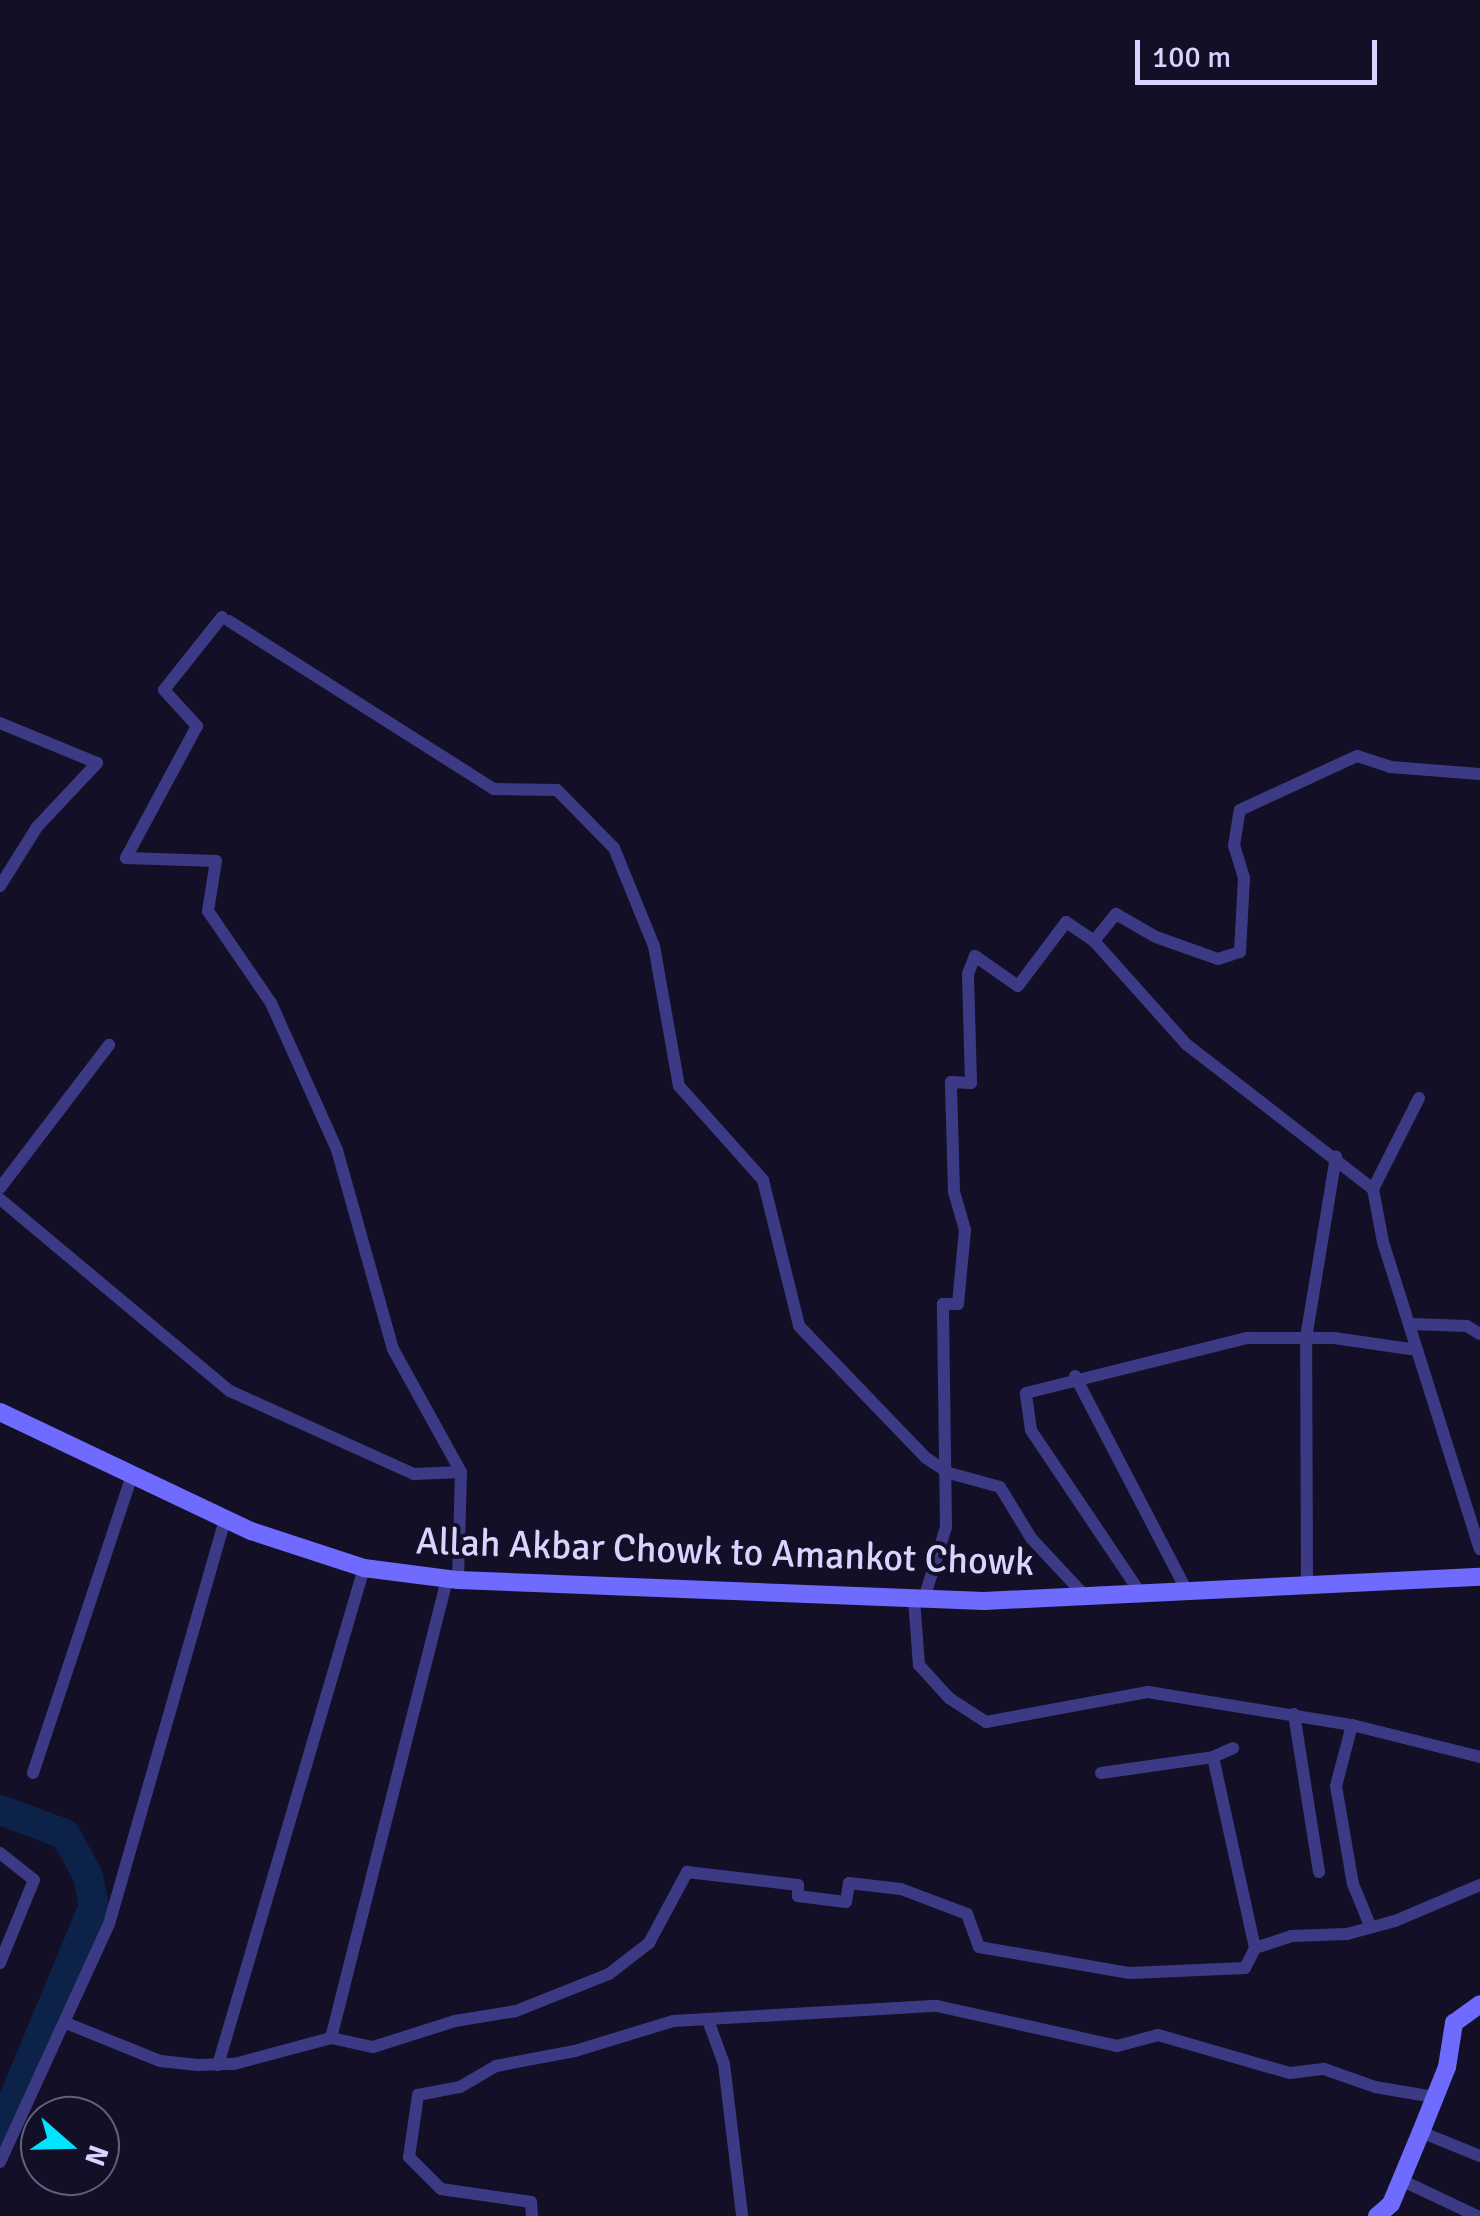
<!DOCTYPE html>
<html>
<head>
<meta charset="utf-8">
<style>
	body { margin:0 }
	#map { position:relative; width:1480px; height:2216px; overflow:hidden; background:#130f26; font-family:Signika,sans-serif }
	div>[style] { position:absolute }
	.river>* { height:30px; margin:-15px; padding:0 15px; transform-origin:15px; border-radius:15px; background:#0c2248 }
	.street>* { height:12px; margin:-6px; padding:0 6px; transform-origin:6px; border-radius:6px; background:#3d3a85 }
	.secondary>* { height:18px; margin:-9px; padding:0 9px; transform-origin:9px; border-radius:9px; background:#6f6bff }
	span { translate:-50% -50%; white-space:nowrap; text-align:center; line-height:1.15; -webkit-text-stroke:8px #130f26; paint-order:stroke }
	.street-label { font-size:38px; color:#d9d4ff }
	.north { position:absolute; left:20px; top:2096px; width:100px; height:100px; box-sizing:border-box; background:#130f26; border:2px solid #625e7d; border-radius:50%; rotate:110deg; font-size:28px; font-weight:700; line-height:40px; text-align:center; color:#d9d4ff }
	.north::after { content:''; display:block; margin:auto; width:35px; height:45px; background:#00e5ff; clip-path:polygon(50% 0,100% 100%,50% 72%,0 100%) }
	.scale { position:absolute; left:1135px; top:40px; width:242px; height:45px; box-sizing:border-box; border:5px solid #d9d4ff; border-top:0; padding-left:12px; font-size:30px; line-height:35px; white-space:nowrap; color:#d9d4ff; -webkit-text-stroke:8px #130f26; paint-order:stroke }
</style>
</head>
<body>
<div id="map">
	<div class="river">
		<i style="left:0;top:1810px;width:69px;rotate:20.3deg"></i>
		<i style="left:65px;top:1834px;width:48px;rotate:61.3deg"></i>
		<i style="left:88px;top:1876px;width:31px;rotate:79deg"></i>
		<i style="left:94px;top:1906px;width:245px;rotate:112.6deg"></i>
	</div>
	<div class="street">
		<i style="left:222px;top:617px;width:93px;rotate:128.5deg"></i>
		<i style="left:164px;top:690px;width:49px;rotate:47.5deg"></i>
		<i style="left:197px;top:726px;width:150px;rotate:118.3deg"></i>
		<i style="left:126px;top:858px;width:90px;rotate:1.9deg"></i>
		<i style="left:216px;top:861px;width:51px;rotate:99.1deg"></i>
		<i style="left:208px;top:911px;width:112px;rotate:55.6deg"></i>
		<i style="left:271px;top:1003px;width:161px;rotate:65.8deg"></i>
		<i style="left:337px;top:1150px;width:207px;rotate:74.3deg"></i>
		<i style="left:393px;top:1349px;width:141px;rotate:61.1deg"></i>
		<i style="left:461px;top:1472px;width:108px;rotate:91.6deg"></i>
		<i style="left:229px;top:621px;width:314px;rotate:32.4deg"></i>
		<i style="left:494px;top:789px;width:63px;rotate:0.9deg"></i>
		<i style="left:557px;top:790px;width:81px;rotate:45.5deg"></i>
		<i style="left:614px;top:848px;width:106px;rotate:67.8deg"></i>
		<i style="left:654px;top:946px;width:142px;rotate:79.9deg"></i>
		<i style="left:679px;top:1086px;width:126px;rotate:48.2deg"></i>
		<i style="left:763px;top:1180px;width:150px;rotate:76.1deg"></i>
		<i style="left:799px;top:1326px;width:183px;rotate:46.1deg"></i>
		<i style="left:926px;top:1458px;width:27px;rotate:33deg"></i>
		<i style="left:949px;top:1473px;width:53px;rotate:15.4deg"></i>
		<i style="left:1000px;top:1487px;width:60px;rotate:58.7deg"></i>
		<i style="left:1031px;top:1538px;width:79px;rotate:47deg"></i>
		<i style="left:0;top:723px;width:105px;rotate:22.4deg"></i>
		<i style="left:0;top:886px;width:70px;rotate:-57.9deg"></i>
		<i style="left:37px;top:827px;width:88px;rotate:-46.8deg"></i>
		<i style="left:1094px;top:941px;width:35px;rotate:-51deg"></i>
		<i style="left:1116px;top:914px;width:46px;rotate:29.9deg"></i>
		<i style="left:1156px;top:937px;width:66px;rotate:19.5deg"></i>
		<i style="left:1218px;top:959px;width:23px;rotate:-18deg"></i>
		<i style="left:1240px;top:952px;width:74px;rotate:-86.9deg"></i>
		<i style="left:1244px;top:878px;width:34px;rotate:-107deg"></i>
		<i style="left:1234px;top:846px;width:36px;rotate:-81deg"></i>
		<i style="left:1240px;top:810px;width:129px;rotate:-24.8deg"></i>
		<i style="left:1357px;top:756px;width:35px;rotate:18deg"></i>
		<i style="left:1390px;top:767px;width:90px;rotate:4.4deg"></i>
		<i style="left:0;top:1188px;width:180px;rotate:-52.7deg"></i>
		<i style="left:1373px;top:1189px;width:102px;rotate:-63.2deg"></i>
		<i style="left:0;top:1199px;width:300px;rotate:39.9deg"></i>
		<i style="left:230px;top:1391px;width:202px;rotate:24.3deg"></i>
		<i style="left:414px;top:1474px;width:47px;rotate:-2.4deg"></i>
		<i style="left:1411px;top:1324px;width:56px;rotate:2deg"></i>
		<i style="left:1467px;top:1326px;width:15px;rotate:32deg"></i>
		<i style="left:1075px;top:1376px;width:242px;rotate:62.5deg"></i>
		<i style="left:1307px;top:1586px;width:248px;rotate:-90.2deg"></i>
		<i style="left:1306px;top:1338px;width:184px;rotate:-80.6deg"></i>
		<i style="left:1141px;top:1594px;width:197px;rotate:-123.9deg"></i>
		<i style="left:1031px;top:1430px;width:37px;rotate:-98deg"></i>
		<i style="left:1026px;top:1393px;width:228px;rotate:-14deg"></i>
		<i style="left:1247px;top:1338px;width:87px"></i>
		<i style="left:1334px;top:1338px;width:84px;rotate:8.2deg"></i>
		<i style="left:914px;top:1599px;width:66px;rotate:85.7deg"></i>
		<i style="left:919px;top:1665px;width:45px;rotate:47.7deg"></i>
		<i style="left:949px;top:1698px;width:44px;rotate:33deg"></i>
		<i style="left:986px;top:1722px;width:165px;rotate:-10.5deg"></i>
		<i style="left:1148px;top:1692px;width:207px;rotate:9.2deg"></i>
		<i style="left:1352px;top:1725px;width:132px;rotate:14deg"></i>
		<i style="left:924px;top:1599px;width:75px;rotate:-73deg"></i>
		<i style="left:946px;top:1527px;width:223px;rotate:-90.8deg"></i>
		<i style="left:943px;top:1304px;width:15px"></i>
		<i style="left:958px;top:1304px;width:74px;rotate:-84.6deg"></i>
		<i style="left:965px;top:1230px;width:40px;rotate:-106deg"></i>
		<i style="left:954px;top:1192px;width:110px;rotate:-91.6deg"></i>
		<i style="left:951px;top:1082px;width:20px;rotate:3deg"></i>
		<i style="left:971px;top:1083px;width:109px;rotate:-91.6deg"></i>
		<i style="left:968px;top:974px;width:19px;rotate:-69deg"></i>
		<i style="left:975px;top:956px;width:52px;rotate:34.9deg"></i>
		<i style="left:1018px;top:986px;width:80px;rotate:-53.1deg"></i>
		<i style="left:1066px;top:922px;width:34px;rotate:34deg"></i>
		<i style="left:1094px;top:941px;width:138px;rotate:48.2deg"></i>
		<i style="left:1186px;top:1044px;width:237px;rotate:37.8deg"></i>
		<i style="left:1373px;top:1189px;width:54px;rotate:79.3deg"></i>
		<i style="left:1383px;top:1242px;width:322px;rotate:72.5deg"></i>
		<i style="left:1294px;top:1714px;width:160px;rotate:81deg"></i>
		<i style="left:1352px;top:1725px;width:63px;rotate:104.7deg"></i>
		<i style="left:1336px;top:1786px;width:99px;rotate:80.2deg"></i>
		<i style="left:1353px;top:1884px;width:42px;rotate:67.7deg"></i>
		<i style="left:1213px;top:1757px;width:196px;rotate:77.6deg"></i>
		<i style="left:33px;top:1773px;width:311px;rotate:-71.6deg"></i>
		<i style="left:1101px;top:1773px;width:113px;rotate:-8.1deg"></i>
		<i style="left:1213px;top:1757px;width:22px;rotate:-24deg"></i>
		<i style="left:0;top:1853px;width:43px;rotate:38.5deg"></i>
		<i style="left:34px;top:1880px;width:90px;rotate:112.3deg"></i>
		<i style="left:66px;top:2023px;width:101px;rotate:22deg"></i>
		<i style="left:160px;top:2061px;width:38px;rotate:6deg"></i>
		<i style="left:198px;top:2065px;width:36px;rotate:-2deg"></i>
		<i style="left:234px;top:2064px;width:100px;rotate:-15deg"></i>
		<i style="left:331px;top:2038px;width:43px;rotate:12.1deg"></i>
		<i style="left:373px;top:2047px;width:86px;rotate:-17.6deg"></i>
		<i style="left:455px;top:2021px;width:62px;rotate:-9.3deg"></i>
		<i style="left:516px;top:2011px;width:100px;rotate:-21.7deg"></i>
		<i style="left:609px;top:1974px;width:51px;rotate:-37.8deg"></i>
		<i style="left:649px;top:1943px;width:81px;rotate:-61.8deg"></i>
		<i style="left:687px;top:1872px;width:112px;rotate:6.7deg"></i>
		<i style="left:798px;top:1885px;width:11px;rotate:90deg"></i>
		<i style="left:798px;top:1896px;width:48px;rotate:7.1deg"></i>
		<i style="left:846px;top:1902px;width:19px;rotate:-81deg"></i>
		<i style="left:849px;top:1883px;width:52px;rotate:6.6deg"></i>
		<i style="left:901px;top:1889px;width:71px;rotate:20.7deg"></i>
		<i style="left:967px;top:1914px;width:35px;rotate:70deg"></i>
		<i style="left:979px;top:1947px;width:153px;rotate:9.8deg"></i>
		<i style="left:1130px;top:1973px;width:115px;rotate:-2.5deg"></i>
		<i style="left:1245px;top:1968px;width:22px;rotate:-63deg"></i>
		<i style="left:1255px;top:1948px;width:38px;rotate:-18deg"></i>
		<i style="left:1291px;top:1936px;width:56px;rotate:-2deg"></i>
		<i style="left:1347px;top:1934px;width:50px;rotate:-15.2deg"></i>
		<i style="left:1395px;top:1921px;width:92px;rotate:-23deg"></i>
		<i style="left:709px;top:2023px;width:44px;rotate:69.9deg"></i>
		<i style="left:724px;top:2064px;width:153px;rotate:83.2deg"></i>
		<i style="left:331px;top:2038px;width:473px;rotate:-75.8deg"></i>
		<i style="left:218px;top:2065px;width:518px;rotate:-73.63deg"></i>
		<i style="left:1421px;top:2132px;width:64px;rotate:22.1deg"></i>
		<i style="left:0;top:2162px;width:262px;rotate:-65.4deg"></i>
		<i style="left:109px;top:1924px;width:420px;rotate:-74deg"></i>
		<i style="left:1401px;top:2180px;width:84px;rotate:25.3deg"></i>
		<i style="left:532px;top:2216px;width:14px;rotate:-94deg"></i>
		<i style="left:531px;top:2202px;width:91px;rotate:-171.8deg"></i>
		<i style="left:441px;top:2189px;width:45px;rotate:-135deg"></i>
		<i style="left:409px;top:2157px;width:63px;rotate:-81.7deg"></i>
		<i style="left:418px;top:2095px;width:43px;rotate:-10.8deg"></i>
		<i style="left:460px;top:2087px;width:42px;rotate:-30.3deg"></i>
		<i style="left:496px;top:2066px;width:80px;rotate:-10.8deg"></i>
		<i style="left:575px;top:2051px;width:102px;rotate:-17deg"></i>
		<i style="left:673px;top:2021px;width:264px;rotate:-3.3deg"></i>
		<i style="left:937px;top:2006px;width:184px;rotate:12.5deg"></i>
		<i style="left:1117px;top:2046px;width:42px;rotate:-15deg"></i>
		<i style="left:1158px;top:2035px;width:137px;rotate:16.1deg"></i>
		<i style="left:1290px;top:2073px;width:34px;rotate:-7deg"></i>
		<i style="left:1324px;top:2069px;width:54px;rotate:19.4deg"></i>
		<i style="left:1375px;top:2087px;width:60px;rotate:9.6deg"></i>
	</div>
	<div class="secondary">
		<i style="left:0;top:1412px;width:278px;rotate:25.4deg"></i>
		<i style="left:251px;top:1531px;width:119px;rotate:18.1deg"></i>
		<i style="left:364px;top:1568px;width:95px;rotate:7.3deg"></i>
		<i style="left:458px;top:1580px;width:526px;rotate:2.29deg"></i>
		<i style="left:984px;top:1601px;width:497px;rotate:-2.8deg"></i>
		<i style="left:1377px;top:2216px;width:18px;rotate:-41deg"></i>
		<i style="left:1391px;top:2204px;width:78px;rotate:-67.4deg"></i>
		<i style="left:1421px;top:2132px;width:70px;rotate:-68.2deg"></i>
		<i style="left:1447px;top:2067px;width:45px;rotate:-81deg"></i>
		<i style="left:1454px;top:2023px;width:32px;rotate:-36deg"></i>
	</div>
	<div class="street-label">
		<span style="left:725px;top:1552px;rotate:2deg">Allah Akbar Chowk to Amankot Chowk</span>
	</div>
	<div class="north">N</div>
	<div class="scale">100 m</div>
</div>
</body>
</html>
